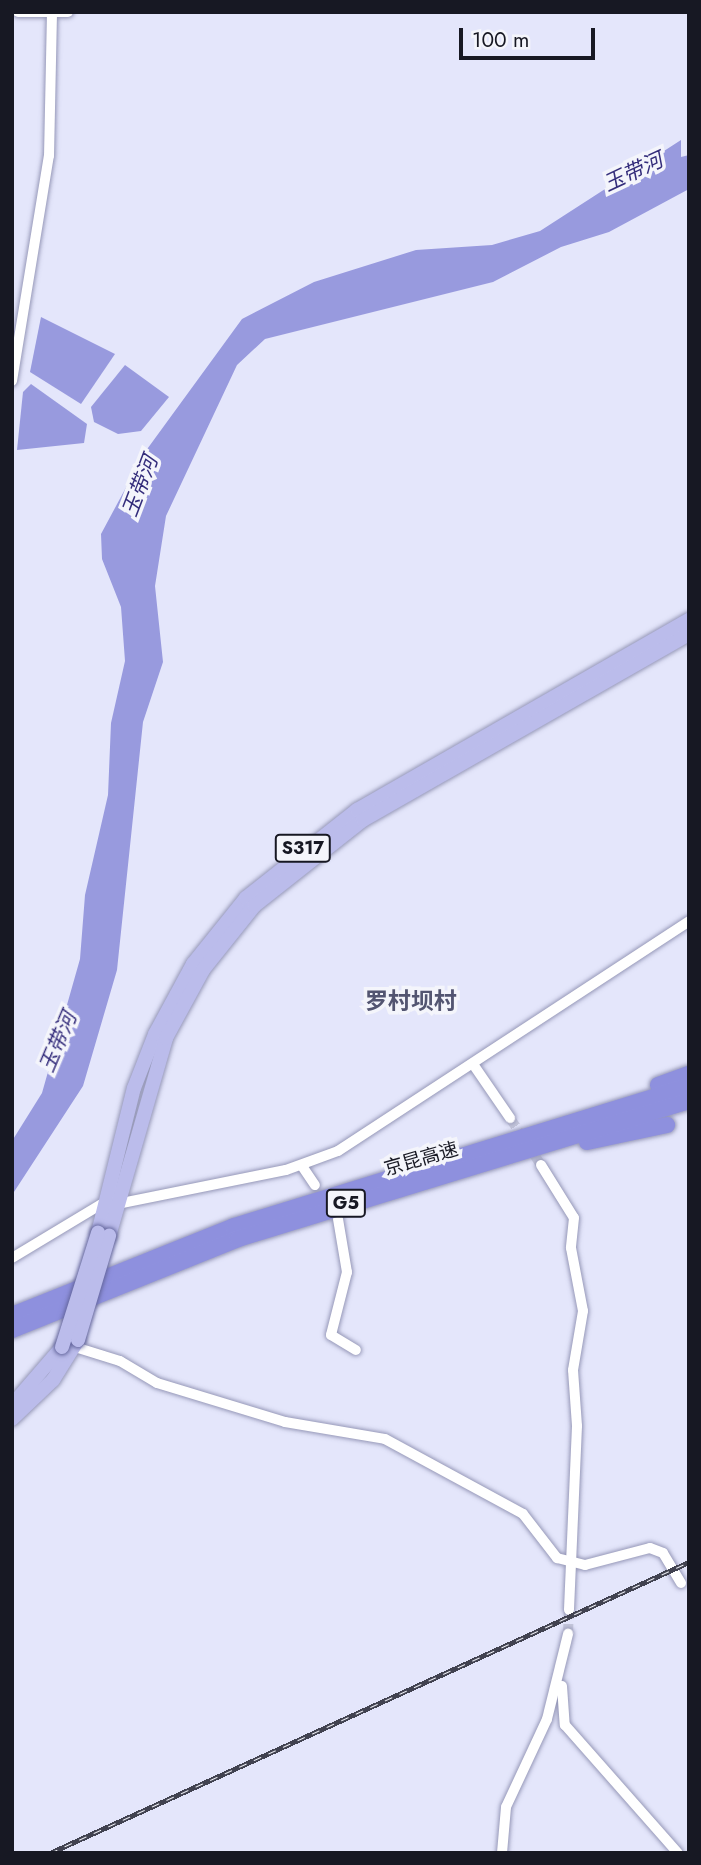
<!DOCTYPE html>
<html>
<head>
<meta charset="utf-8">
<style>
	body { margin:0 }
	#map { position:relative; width:701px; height:1865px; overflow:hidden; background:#e4e6fb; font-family:Jost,"Noto Sans SC",sans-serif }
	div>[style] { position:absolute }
	.water>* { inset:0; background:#989ade }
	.minor-tunnel>* { height:10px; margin-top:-5px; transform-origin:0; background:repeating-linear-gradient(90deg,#c5c7db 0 10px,transparent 0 15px) }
	.roads { filter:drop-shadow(0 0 2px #9698b8) drop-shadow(0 0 2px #9698b8) }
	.minor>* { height:10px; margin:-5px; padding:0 5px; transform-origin:5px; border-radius:5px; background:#fff }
	.major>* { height:14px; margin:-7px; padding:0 7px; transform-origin:7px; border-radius:7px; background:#bbbceb }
	.highway>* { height:16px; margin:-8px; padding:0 8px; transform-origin:8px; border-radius:8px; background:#8e90de }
	.rail>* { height:5px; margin-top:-2.5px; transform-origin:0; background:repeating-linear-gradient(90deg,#f4f5fb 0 8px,#414250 0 16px); box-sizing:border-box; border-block:2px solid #414250 }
	.bridges { filter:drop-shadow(0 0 2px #64669d) drop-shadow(0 0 2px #64669d) }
	.major-bridge>* { height:14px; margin:-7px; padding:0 7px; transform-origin:7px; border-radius:7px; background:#bbbceb }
	span { translate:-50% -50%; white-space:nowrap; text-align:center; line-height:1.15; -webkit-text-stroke:7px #f4f5fb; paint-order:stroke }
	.shield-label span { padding:2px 5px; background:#f4f5fb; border:2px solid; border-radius:5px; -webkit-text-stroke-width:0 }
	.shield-label { font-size:18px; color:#171823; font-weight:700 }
	.street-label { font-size:19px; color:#171823 }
	.water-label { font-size:21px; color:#342d7b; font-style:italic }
	.quarter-label { font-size:23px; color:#535571; font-weight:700 }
	.frame { position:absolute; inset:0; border:14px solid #171823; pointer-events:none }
	.scale { position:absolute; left:459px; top:28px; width:136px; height:32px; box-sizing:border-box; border:4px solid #171823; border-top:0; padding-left:9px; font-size:21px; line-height:24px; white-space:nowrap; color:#171823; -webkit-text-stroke:5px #f4f5fb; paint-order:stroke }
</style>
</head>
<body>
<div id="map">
	<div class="water">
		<i style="clip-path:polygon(681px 140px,681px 157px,689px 155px,689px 189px,609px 232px,561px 247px,493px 282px,265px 339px,237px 365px,166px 516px,155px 586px,163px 662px,143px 722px,117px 970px,83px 1086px,12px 1195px,12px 1141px,42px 1093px,80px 959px,85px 895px,108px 795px,111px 723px,125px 661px,121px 607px,102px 559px,101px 534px,145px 452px,242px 319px,314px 282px,416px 250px,492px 245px,540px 231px)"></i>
		<i style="clip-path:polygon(41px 317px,115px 354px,81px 404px,30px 372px)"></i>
		<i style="clip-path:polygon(125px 365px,169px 397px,141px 431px,118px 434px,94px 422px,91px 407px)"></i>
		<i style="clip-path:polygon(31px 384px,87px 424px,84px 443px,17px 450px,23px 392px)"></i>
	</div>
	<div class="minor-tunnel">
		<i style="left:510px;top:1118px;width:56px;rotate:56.6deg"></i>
		<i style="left:568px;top:1634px;width:24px;rotate:-88deg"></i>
	</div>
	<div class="roads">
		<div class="minor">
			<i style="left:18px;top:12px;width:50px"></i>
			<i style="left:12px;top:381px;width:228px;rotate:-80.7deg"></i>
			<i style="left:49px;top:156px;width:144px;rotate:-88.8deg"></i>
			<i style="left:475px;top:1067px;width:62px;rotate:55.5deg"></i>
			<i style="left:541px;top:1165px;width:62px;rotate:58.1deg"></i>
			<i style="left:574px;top:1218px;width:30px;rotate:96deg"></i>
			<i style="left:571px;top:1248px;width:64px;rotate:79.2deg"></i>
			<i style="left:583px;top:1311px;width:60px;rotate:99.6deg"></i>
			<i style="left:573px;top:1370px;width:56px;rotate:85.9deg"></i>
			<i style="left:577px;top:1426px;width:184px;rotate:92.5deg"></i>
			<i style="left:302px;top:1166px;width:23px;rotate:56deg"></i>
			<i style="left:117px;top:1204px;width:172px;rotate:-11.4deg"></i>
			<i style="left:286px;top:1170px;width:55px;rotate:-20.1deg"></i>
			<i style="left:338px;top:1151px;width:420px;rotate:-33.2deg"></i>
			<i style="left:338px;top:1219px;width:54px;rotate:80.4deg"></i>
			<i style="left:347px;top:1272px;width:65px;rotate:104.3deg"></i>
			<i style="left:331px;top:1335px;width:29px;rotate:31deg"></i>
			<i style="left:12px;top:1258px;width:109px;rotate:-31.1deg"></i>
			<i style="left:75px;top:1347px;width:47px;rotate:17.3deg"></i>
			<i style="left:120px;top:1361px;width:43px;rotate:30.7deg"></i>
			<i style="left:157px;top:1383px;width:134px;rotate:16.9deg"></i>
			<i style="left:285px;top:1422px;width:101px;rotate:9.6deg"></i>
			<i style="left:385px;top:1439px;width:157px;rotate:28.5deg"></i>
			<i style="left:523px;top:1514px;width:56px;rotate:52.3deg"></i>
			<i style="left:557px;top:1558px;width:29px;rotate:14deg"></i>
			<i style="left:585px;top:1565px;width:67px;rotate:-14.7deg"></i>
			<i style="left:650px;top:1548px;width:14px;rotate:21deg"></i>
			<i style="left:663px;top:1553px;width:35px;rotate:59deg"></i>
			<i style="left:562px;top:1686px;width:39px;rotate:86deg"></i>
			<i style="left:565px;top:1725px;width:171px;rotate:48.6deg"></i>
			<i style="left:502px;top:1853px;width:46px;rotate:-85deg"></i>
			<i style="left:506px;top:1807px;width:97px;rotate:-65deg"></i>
			<i style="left:547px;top:1719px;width:88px;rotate:-76.1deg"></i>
		</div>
		<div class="major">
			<i style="left:98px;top:1233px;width:149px;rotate:-76.1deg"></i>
			<i style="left:134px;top:1088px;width:58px;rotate:-68.7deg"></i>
			<i style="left:155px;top:1034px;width:80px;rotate:-61.5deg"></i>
			<i style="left:193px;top:964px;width:85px;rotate:-51.2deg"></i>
			<i style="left:246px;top:898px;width:142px;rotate:-38.4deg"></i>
			<i style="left:357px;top:810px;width:383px;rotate:-29.8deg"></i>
			<i style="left:109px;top:1236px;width:206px;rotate:-73.9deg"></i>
			<i style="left:166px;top:1038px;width:77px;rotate:-61.4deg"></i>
			<i style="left:203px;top:970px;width:82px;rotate:-51.4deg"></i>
			<i style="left:254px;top:906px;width:139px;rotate:-38.3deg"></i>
			<i style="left:363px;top:820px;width:375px;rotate:-29.7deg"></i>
			<i style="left:12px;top:1405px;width:77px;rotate:-49.2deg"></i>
			<i style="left:12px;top:1419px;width:57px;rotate:-43.6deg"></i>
			<i style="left:53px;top:1380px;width:47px;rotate:-58deg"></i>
		</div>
		<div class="highway">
			<i style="left:658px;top:1085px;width:33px;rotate:-20deg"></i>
			<i style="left:587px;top:1142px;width:82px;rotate:-12deg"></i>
			<i style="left:12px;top:1315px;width:239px;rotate:-21.8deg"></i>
			<i style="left:234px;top:1226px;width:476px;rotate:-17.1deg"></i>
			<i style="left:12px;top:1330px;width:244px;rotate:-21.9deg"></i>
			<i style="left:238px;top:1239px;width:472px;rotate:-17deg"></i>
		</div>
	</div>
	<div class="rail">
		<i style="left:50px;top:1853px;width:702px;rotate:-24.48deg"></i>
	</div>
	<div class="bridges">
		<div class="major-bridge">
			<i style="left:78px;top:1340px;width:109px;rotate:-73.4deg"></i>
			<i style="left:62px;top:1347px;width:120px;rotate:-72.5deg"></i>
		</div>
	</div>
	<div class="shield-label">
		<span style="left:303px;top:848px">S317</span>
		<span style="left:346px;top:1203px">G5</span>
	</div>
	<div class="street-label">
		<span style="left:421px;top:1159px;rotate:-16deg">京昆高速</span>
	</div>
	<div class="water-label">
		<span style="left:633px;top:172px;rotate:-25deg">玉带河</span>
		<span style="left:140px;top:486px;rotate:-69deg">玉带河</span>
		<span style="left:58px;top:1042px;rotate:-67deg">玉带河</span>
	</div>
	<div class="quarter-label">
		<span style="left:411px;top:1001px">罗村坝村</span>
	</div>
	<div class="frame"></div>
	<div class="scale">100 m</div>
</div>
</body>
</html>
